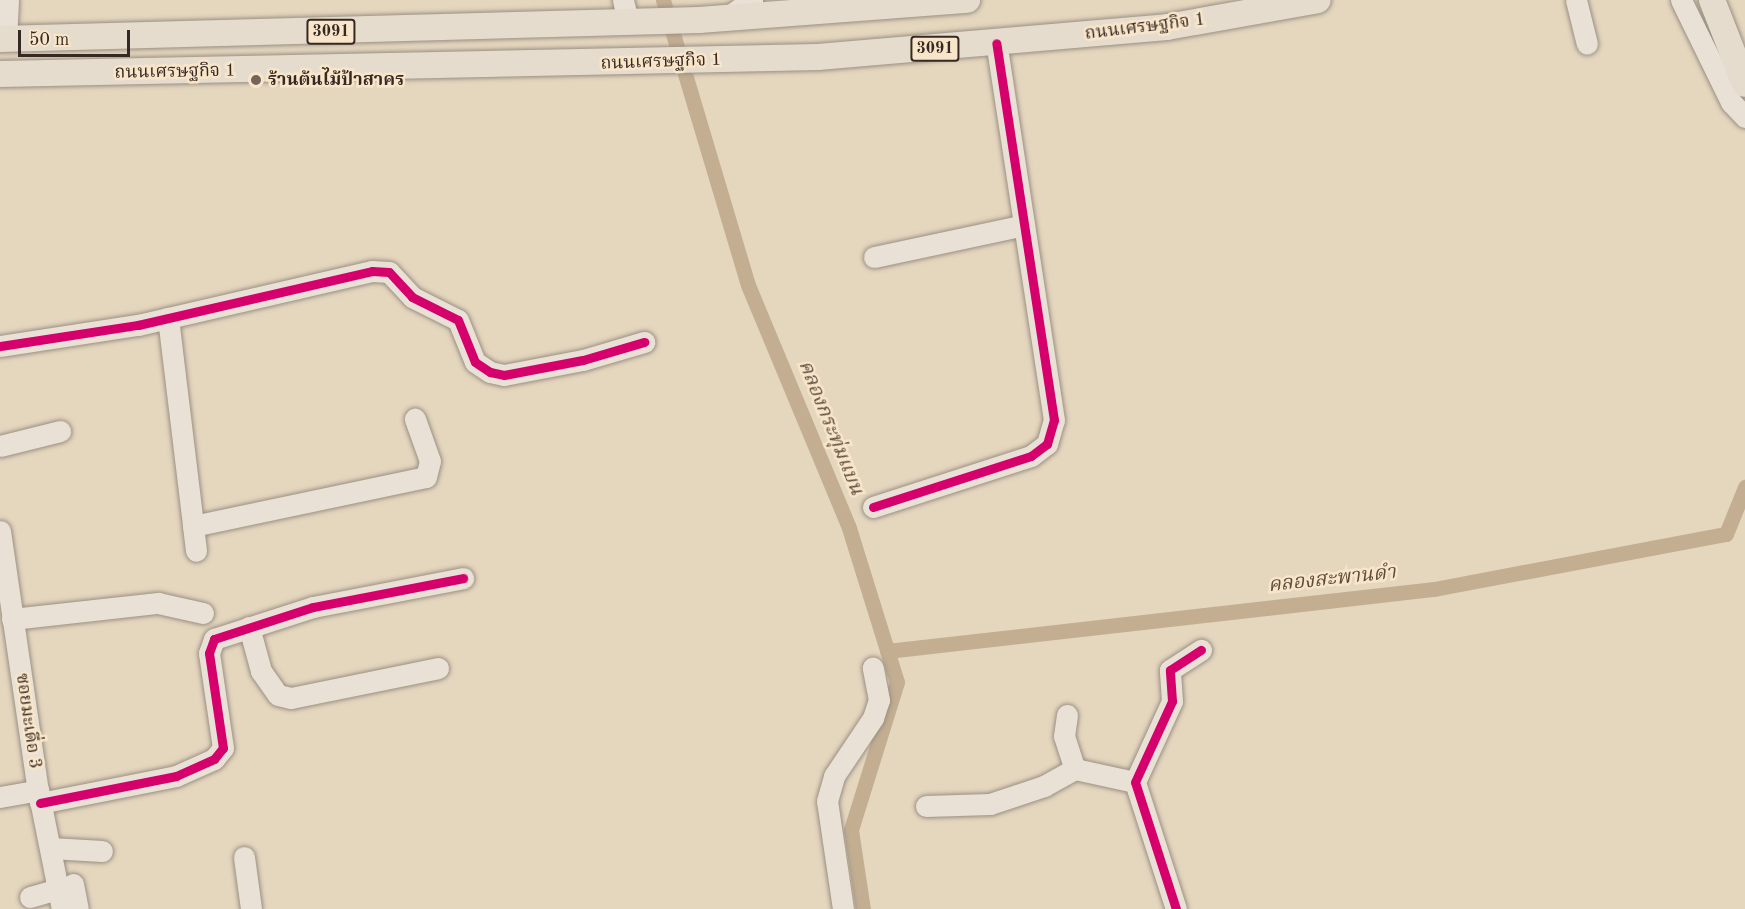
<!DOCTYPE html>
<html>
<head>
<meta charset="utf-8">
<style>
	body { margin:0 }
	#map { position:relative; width:1745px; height:909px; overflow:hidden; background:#e5d6be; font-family:"Old Standard TT","Noto Serif Thai",serif }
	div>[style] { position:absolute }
	.canal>* { height:15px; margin:-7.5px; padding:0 7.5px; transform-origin:7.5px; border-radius:7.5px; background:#c3ae91 }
	.roads { filter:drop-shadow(0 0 2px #9a9082) drop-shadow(0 0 2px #9a9082) }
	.minor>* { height:21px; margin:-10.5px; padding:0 10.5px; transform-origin:10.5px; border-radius:10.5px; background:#e9e1d5 }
	.major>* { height:26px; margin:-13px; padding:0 13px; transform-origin:13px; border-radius:13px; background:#e5dcce }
	.cycleway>* { height:9px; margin:-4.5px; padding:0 4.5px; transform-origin:4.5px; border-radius:4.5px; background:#d6006c }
	.dots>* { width:16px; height:16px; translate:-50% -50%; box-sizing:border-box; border:3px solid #f9e6ca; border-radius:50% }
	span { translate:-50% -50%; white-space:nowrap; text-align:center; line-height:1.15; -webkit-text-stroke:5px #f9e6ca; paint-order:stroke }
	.shield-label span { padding:2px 4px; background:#f9e6ca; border:2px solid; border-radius:4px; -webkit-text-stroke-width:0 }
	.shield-label { font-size:16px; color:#362923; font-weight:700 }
	.street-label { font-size:18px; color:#362923 }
	.poi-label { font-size:18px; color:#362923; font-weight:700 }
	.left { translate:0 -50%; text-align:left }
	.water-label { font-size:20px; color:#5c4c3e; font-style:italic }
	.scale { position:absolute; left:18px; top:30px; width:112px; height:27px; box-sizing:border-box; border:3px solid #362923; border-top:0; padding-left:8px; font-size:18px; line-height:21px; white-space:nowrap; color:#362923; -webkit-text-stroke:4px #f9e6ca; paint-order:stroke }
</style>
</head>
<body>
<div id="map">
	<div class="canal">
		<i style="left:663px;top:0;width:297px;rotate:73.4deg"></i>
		<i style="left:748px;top:285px;width:263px;rotate:67.4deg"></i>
		<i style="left:849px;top:528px;width:161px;rotate:72.7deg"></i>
		<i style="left:897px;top:682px;width:155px;rotate:107.3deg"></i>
		<i style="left:851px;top:830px;width:80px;rotate:81.4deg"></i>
		<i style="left:887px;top:651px;width:551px;rotate:-6.47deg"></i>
		<i style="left:1434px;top:589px;width:297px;rotate:-10.7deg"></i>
		<i style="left:1726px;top:534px;width:51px;rotate:-68deg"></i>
	</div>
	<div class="roads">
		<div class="minor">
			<i style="left:623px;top:0;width:23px;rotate:77deg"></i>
			<i style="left:1576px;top:0;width:45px;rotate:76deg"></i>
			<i style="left:1681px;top:0;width:114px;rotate:63.9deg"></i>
			<i style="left:1731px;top:102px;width:21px;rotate:47deg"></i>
			<i style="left:726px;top:18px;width:32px;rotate:-35deg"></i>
			<i style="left:6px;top:39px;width:39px;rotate:-87deg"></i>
			<i style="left:874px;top:257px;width:153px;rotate:-12deg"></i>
			<i style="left:168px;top:318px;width:209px;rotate:83.1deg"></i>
			<i style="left:193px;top:526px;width:238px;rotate:-11.9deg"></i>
			<i style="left:426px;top:477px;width:16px;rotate:-76deg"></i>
			<i style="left:430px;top:461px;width:45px;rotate:-109.7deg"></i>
			<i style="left:0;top:346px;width:140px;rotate:-8.7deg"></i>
			<i style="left:138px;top:325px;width:240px;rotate:-13deg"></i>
			<i style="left:372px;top:271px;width:17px;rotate:3deg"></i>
			<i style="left:389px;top:272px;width:34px;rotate:47deg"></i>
			<i style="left:412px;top:297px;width:51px;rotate:26.6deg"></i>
			<i style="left:458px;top:320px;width:45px;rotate:68deg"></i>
			<i style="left:475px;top:362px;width:18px;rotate:34deg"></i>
			<i style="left:490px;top:372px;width:14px;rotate:12deg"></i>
			<i style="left:504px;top:375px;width:80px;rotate:-10.8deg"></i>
			<i style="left:583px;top:360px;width:64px;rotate:-16.4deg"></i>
			<i style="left:0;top:446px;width:62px;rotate:-14deg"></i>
			<i style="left:873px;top:507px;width:166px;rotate:-17.9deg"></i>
			<i style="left:1031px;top:456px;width:20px;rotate:-37deg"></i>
			<i style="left:1047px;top:444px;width:25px;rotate:-74deg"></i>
			<i style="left:1054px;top:420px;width:381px;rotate:-98.7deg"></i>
			<i style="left:193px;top:526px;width:25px;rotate:83deg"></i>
			<i style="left:0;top:531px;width:262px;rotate:81.7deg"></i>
			<i style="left:38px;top:790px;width:121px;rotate:78.6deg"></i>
			<i style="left:12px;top:619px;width:147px;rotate:-6.3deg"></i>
			<i style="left:158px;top:603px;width:46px;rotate:12.5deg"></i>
			<i style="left:249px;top:627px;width:46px;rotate:74.7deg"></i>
			<i style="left:261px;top:671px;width:29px;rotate:55deg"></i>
			<i style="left:278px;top:695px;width:13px;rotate:13deg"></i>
			<i style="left:291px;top:698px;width:150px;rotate:-11.5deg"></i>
			<i style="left:1067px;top:715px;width:21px;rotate:98deg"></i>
			<i style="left:1064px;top:736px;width:35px;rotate:72deg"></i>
			<i style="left:1075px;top:769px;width:61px;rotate:12.2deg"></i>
			<i style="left:0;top:797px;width:39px;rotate:-10deg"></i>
			<i style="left:40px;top:803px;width:139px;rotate:-11.2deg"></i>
			<i style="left:176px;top:776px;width:42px;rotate:-24.1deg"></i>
			<i style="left:214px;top:759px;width:14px;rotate:-51deg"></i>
			<i style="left:223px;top:748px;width:96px;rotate:-98.4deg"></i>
			<i style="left:209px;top:653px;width:15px;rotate:-70deg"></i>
			<i style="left:214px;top:639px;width:104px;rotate:-17.9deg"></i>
			<i style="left:313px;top:607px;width:153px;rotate:-10.9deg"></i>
			<i style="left:926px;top:806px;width:64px;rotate:-1.8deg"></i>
			<i style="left:990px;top:804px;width:57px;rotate:-18.4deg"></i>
			<i style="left:1044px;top:786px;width:35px;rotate:-29deg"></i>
			<i style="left:51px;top:848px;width:51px;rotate:3.4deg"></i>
			<i style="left:244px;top:857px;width:52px;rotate:82.3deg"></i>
			<i style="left:73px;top:884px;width:25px;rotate:79deg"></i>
			<i style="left:30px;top:897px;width:29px;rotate:-16deg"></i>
			<i style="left:843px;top:909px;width:109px;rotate:-98.4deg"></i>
			<i style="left:827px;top:801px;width:26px;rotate:-74deg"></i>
			<i style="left:834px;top:776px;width:70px;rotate:-56.1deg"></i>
			<i style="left:873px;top:718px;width:19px;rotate:-72deg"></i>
			<i style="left:879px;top:700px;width:33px;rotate:-101deg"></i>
			<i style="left:1176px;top:909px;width:133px;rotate:-107.9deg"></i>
			<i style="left:1135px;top:782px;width:89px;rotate:-65.4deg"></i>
			<i style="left:1172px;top:701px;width:31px;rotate:-94deg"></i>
			<i style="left:1170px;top:670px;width:37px;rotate:-33deg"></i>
		</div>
		<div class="major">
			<i style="left:1712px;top:0;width:90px;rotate:68.6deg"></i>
			<i style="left:0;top:39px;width:699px;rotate:-1.56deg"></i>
			<i style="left:699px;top:20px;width:269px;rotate:-4.3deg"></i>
			<i style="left:0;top:74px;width:818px;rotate:-1.19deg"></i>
			<i style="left:818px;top:57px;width:350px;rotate:-4.9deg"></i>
			<i style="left:1167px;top:27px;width:153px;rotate:-10.1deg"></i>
		</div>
	</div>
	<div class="cycleway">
		<i style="left:0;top:346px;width:140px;rotate:-8.7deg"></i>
		<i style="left:138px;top:325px;width:240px;rotate:-13deg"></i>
		<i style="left:372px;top:271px;width:17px;rotate:3deg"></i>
		<i style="left:389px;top:272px;width:34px;rotate:47deg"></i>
		<i style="left:412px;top:297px;width:51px;rotate:26.6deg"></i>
		<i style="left:458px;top:320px;width:45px;rotate:68deg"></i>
		<i style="left:475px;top:362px;width:18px;rotate:34deg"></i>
		<i style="left:490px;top:372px;width:14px;rotate:12deg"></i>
		<i style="left:504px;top:375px;width:80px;rotate:-10.8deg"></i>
		<i style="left:583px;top:360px;width:64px;rotate:-16.4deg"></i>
		<i style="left:873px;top:507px;width:166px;rotate:-17.9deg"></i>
		<i style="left:1031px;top:456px;width:20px;rotate:-37deg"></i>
		<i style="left:1047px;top:444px;width:25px;rotate:-74deg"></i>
		<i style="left:1054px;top:420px;width:381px;rotate:-98.7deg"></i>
		<i style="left:40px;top:803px;width:139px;rotate:-11.2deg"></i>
		<i style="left:176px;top:776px;width:42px;rotate:-24.1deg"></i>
		<i style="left:214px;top:759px;width:14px;rotate:-51deg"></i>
		<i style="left:223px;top:748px;width:96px;rotate:-98.4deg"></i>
		<i style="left:209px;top:653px;width:15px;rotate:-70deg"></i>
		<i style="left:214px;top:639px;width:104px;rotate:-17.9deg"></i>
		<i style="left:313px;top:607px;width:153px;rotate:-10.9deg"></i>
		<i style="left:1176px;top:909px;width:133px;rotate:-107.9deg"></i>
		<i style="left:1135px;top:782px;width:89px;rotate:-65.4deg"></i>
		<i style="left:1172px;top:701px;width:31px;rotate:-94deg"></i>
		<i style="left:1170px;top:670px;width:37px;rotate:-33deg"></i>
	</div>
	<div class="dots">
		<i style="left:256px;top:80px;background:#736659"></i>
	</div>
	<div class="shield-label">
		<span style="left:331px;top:32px">3091</span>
		<span style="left:935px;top:49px">3091</span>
	</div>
	<div class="street-label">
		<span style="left:1145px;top:27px;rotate:-7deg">ถนนเศรษฐกิจ 1</span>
		<span style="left:661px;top:62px;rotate:-2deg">ถนนเศรษฐกิจ 1</span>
		<span style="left:175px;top:72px;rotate:-1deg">ถนนเศรษฐกิจ 1</span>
		<span style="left:28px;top:721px;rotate:82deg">ซอยมะเดื่อ 3</span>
	</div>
	<div class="poi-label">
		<span class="left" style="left:268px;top:80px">ร้านต้นไม้ป้าสาคร</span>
	</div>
	<div class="water-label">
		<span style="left:830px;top:428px;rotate:68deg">คลองกระทุ่มแบน</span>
		<span style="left:1332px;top:580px;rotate:-6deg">คลองสะพานดำ</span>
	</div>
	<div class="scale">50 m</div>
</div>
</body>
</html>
